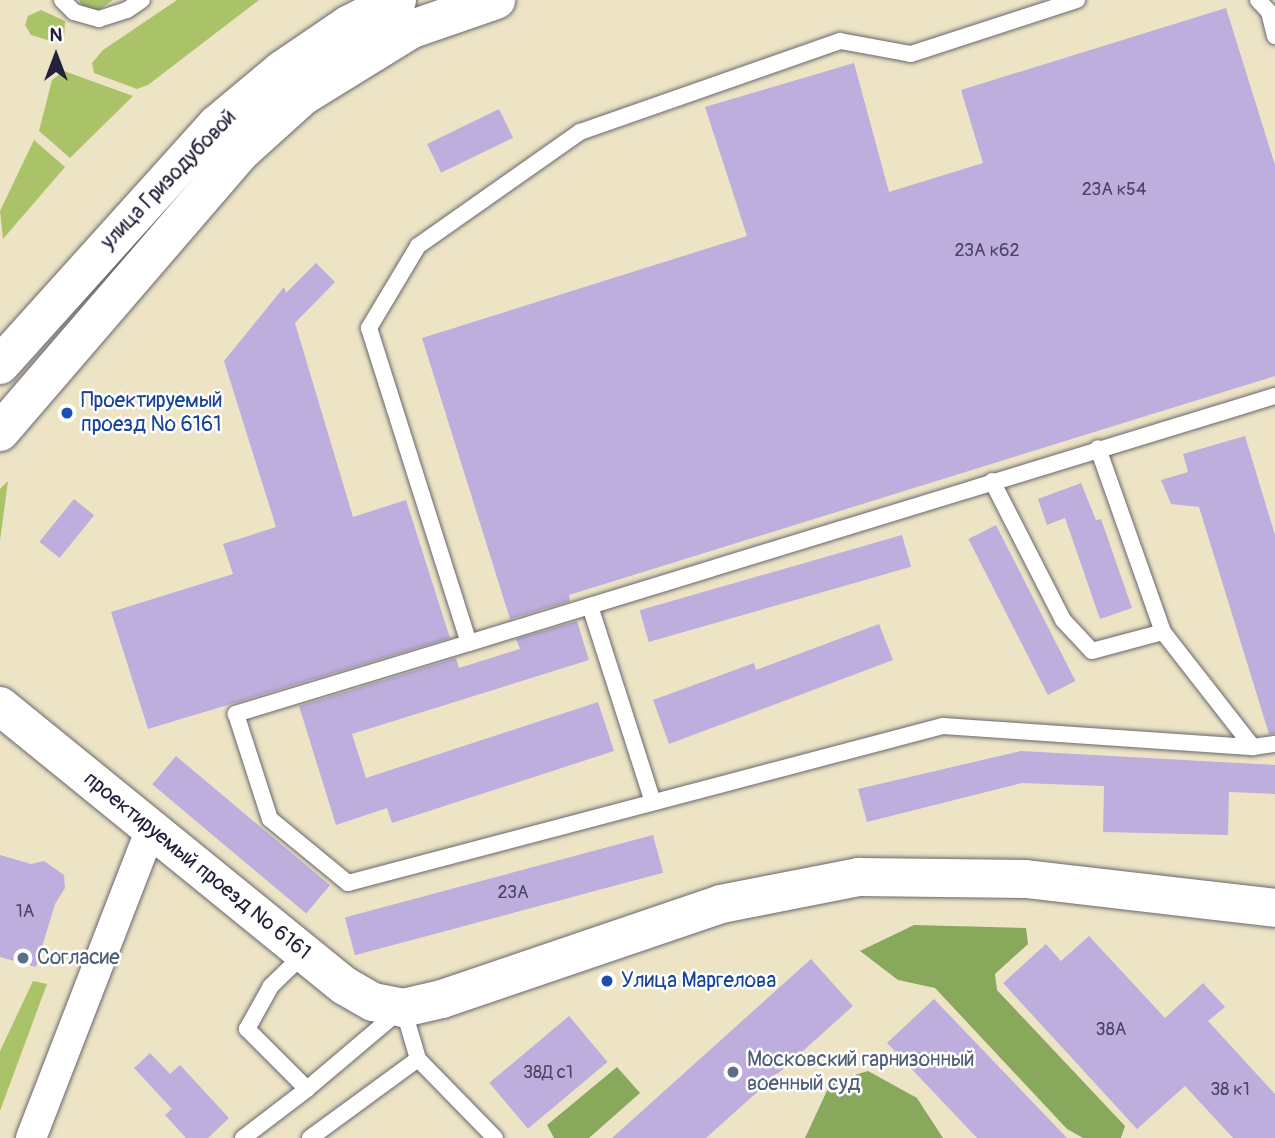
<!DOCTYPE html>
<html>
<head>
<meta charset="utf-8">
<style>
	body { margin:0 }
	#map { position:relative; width:1275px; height:1138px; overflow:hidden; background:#ede4c6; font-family:Pangolin,sans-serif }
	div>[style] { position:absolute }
	.green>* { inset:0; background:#abc368 }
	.forest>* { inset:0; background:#88a95c }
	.building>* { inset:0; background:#bdaedd; transform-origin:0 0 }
	.roads { filter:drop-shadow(0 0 2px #69666c) drop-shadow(0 0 2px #69666c) }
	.service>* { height:16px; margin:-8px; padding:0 8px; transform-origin:8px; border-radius:8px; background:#fff }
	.minor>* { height:30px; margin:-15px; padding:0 15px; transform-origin:15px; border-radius:15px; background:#fff }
	.tertiary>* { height:38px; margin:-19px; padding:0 19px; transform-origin:19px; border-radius:19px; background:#fff }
	.dots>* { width:19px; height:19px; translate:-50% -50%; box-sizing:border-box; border:4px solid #fff; border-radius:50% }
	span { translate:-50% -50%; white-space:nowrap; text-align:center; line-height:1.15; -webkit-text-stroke:5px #fff; paint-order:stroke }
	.number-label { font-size:18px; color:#494564 }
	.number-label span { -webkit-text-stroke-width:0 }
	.street-label { font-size:21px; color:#22223b }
	.transit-label { font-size:21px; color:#164399 }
	.left { translate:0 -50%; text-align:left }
	.service-label { font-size:21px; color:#4e5e75 }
	.north { position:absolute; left:21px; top:21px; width:70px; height:70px; -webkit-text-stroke:5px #fff; paint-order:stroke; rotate:0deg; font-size:19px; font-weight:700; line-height:28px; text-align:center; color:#22223b }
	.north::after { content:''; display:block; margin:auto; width:24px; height:32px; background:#22223b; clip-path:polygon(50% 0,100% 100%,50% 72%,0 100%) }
</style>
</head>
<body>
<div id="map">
	<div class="green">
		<i style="clip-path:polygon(79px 0,113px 0,96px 12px,83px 8px)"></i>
		<i style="clip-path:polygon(177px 0,259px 0,148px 85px,137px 89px,94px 73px,92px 63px,103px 50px)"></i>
		<i style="clip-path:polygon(41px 10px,65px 21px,64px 39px,54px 42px,31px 35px,25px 25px,28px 16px)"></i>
		<i style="clip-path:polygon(64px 71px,133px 96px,70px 158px,39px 131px,52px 80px)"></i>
		<i style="clip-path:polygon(34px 140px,65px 167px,3px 239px,0 211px)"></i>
		<i style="clip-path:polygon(8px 481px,0 541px,0 489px)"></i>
		<i style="clip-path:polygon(33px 981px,47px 984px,0 1111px,0 1051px)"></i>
	</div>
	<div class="forest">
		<i style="clip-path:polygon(914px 925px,1026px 928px,1028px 944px,995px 974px,997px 990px,1125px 1126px,1121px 1138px,1083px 1138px,1067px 1129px,935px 988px,898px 980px,860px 951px)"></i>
		<i style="clip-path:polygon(617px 1067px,640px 1093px,589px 1138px,554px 1138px,547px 1125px)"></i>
		<i style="clip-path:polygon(868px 1071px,917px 1098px,943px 1138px,805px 1138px,831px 1082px)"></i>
	</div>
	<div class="building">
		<i style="clip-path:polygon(1226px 8px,1275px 165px,1275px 376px,569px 595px,570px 601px,510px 619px,422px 338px,747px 236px,705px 107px,854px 63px,889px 192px,983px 163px,961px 90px)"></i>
		<i style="left:499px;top:109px;width:32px;height:80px;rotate:64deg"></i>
		<i style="clip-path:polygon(316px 263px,335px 282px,295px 323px,353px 517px,406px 500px,450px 638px,148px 729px,111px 612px,233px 574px,223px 544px,276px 527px,224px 361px,284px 287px,286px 293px)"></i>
		<i style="clip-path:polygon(1245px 436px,1275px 535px,1275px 734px,1269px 734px,1199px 507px,1171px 504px,1161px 480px,1188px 472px,1183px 454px)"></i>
		<i style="clip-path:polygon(1081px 483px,1096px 520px,1101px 519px,1132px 608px,1100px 619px,1065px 518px,1047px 525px,1038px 499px)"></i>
		<i style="left:74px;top:499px;width:26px;height:55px;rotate:39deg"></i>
		<i style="left:996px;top:525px;width:175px;height:31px;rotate:63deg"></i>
		<i style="left:902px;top:535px;width:33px;height:273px;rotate:74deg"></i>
		<i style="clip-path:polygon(577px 621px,589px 660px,352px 734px,366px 778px,598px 702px,614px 751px,392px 823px,387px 808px,336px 825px,299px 706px,456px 658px,459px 668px,520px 649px,516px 639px)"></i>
		<i style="clip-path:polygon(879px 624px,893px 660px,669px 744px,653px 700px,754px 663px,756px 670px)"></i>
		<i style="clip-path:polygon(1021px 751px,1275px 765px,1275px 794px,1229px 792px,1228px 835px,1103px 832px,1104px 786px,1022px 783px,867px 822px,858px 789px)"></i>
		<i style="left:176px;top:756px;width:201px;height:37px;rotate:40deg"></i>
		<i style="left:653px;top:835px;width:39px;height:319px;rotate:75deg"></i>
		<i style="clip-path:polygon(0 855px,31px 864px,44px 861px,64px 875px,65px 888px,55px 904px,36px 967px,0 957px)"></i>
		<i style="clip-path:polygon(1089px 936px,1165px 1018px,1203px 983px,1225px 1007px,1208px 1021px,1275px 1094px,1275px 1138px,1233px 1138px,1185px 1086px,1137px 1129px,1003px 983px,1046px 944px,1061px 961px)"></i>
		<i style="clip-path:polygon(811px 959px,853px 1006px,706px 1138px,612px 1138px)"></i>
		<i style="clip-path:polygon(934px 999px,1067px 1138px,977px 1138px,887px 1043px)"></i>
		<i style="left:569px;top:1016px;width:60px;height:104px;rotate:50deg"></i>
		<i style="clip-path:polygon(150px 1053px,170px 1074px,180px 1065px,229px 1118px,208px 1138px,186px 1138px,165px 1115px,172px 1109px,134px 1068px)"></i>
	</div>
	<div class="roads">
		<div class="service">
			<i style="left:62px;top:0;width:17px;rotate:45deg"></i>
			<i style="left:74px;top:12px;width:26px;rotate:16deg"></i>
			<i style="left:99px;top:19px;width:29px;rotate:-18deg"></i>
			<i style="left:127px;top:10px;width:18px;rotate:-34deg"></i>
			<i style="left:1077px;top:0;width:175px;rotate:162deg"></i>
			<i style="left:911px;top:54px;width:72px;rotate:-169.6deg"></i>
			<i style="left:840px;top:41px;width:275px;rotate:160.7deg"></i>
			<i style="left:580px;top:132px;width:198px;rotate:144.9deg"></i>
			<i style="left:418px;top:246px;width:96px;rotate:120.9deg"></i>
			<i style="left:369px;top:328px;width:330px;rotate:72.4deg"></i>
			<i style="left:469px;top:643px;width:843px;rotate:-17.04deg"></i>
			<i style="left:1258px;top:0;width:16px;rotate:47deg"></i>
			<i style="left:1269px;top:12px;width:25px;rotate:76deg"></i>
			<i style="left:992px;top:481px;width:156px;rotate:62.9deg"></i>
			<i style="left:1063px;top:620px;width:42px;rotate:46.9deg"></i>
			<i style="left:1092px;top:651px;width:73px;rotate:-15deg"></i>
			<i style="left:1163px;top:632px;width:195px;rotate:-109.5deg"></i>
			<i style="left:590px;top:606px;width:206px;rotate:72.2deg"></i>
			<i style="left:1163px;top:632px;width:146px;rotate:52deg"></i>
			<i style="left:469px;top:643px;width:244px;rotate:163.1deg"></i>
			<i style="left:236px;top:714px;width:110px;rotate:72.1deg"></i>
			<i style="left:270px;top:819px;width:101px;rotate:39.4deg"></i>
			<i style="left:348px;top:883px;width:615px;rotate:-14.78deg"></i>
			<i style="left:943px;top:726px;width:311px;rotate:3.9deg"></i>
			<i style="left:1253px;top:747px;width:22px;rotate:-8deg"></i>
			<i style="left:307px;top:1089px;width:126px;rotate:-40.2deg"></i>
			<i style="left:403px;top:1008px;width:53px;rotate:73.6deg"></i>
			<i style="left:418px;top:1059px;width:110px;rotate:45.7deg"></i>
			<i style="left:243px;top:1138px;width:81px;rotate:-37.4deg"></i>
			<i style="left:307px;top:1089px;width:85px;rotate:-135deg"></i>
			<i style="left:247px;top:1029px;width:49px;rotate:-60.8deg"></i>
			<i style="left:271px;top:986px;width:47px;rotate:-44.1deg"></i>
			<i style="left:310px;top:1138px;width:134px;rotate:-36.2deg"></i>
		</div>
		<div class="minor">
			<i style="left:31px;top:1138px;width:329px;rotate:-68.8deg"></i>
		</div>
		<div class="tertiary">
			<i style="left:0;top:365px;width:323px;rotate:-48deg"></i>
			<i style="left:216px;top:125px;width:86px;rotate:-39.8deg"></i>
			<i style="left:282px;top:70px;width:80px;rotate:-34.3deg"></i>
			<i style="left:348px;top:25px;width:55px;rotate:-27deg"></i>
			<i style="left:0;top:432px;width:368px;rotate:-49.3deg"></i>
			<i style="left:240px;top:153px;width:85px;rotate:-42.1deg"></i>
			<i style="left:303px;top:96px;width:128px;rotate:-31.6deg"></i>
			<i style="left:412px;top:29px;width:89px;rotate:-19deg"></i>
			<i style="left:0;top:706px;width:444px;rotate:39.1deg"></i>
			<i style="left:345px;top:986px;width:32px;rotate:30deg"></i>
			<i style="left:373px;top:1002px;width:31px;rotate:11deg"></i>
			<i style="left:403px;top:1008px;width:40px;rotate:-13deg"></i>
			<i style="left:442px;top:999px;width:295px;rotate:-18.8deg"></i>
			<i style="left:721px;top:904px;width:141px;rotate:-11.1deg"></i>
			<i style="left:859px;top:877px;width:167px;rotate:0.7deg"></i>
			<i style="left:1026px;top:879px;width:251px;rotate:6.6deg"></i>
		</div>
	</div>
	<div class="dots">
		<i style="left:67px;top:413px;background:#1a4fb4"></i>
		<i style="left:23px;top:958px;background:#5c6f8a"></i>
		<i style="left:607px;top:981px;background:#1a4fb4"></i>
		<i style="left:733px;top:1072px;background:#5c6f8a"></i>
	</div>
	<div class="number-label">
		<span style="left:1114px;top:190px">23А к54</span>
		<span style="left:987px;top:251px">23А к62</span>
		<span style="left:513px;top:893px">23А</span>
		<span style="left:25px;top:912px">1А</span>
		<span style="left:1111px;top:1030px">38А</span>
		<span style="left:548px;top:1073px">38Д с1</span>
		<span style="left:1230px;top:1090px">38 к1</span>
	</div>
	<div class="street-label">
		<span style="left:169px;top:180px;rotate:-46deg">улица Гризодубовой</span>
		<span style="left:197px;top:866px;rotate:39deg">проектируемый проезд № 6161</span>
	</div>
	<div class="transit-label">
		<span class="left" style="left:81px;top:413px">Проектируемый<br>проезд № 6161</span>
		<span class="left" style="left:621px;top:981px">Улица Маргелова</span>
	</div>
	<div class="service-label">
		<span class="left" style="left:37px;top:958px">Согласие</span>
		<span class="left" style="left:747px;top:1072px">Московский гарнизонный<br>военный суд</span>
	</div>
	<div class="north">N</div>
</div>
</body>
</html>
